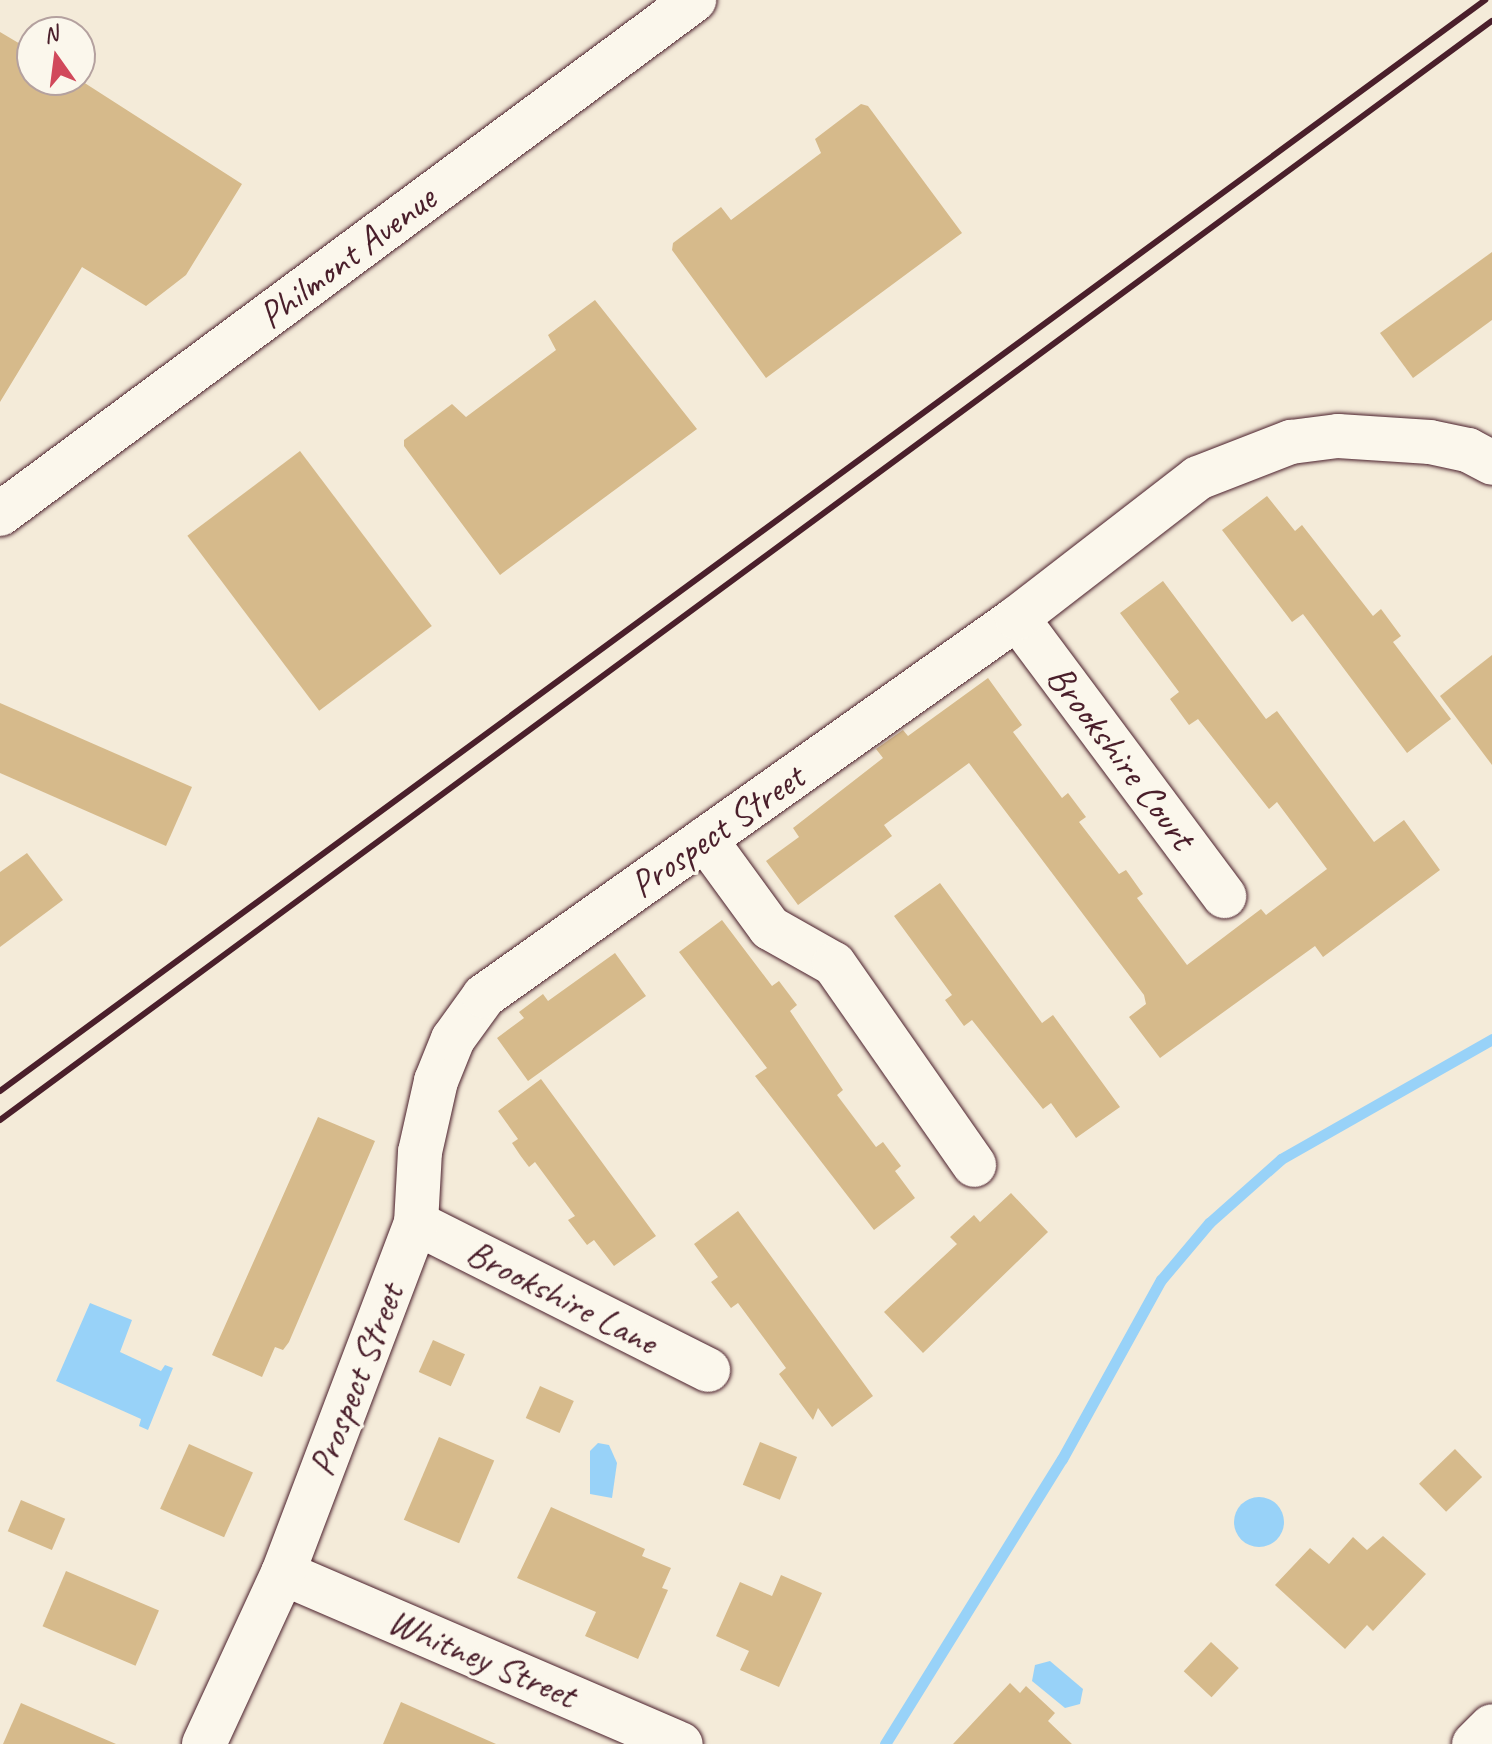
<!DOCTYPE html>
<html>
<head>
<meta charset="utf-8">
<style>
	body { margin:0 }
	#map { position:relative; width:1492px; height:1744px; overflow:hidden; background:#f4ebd9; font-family:Caveat,sans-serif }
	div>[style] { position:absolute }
	.water>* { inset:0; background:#98d2f8 }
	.round { border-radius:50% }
	.stream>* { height:11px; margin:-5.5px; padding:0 5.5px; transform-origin:5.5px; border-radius:5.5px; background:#98d2f8 }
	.building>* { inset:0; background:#d6ba8b; transform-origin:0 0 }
	.roads { filter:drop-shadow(0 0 2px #4a1f2b) drop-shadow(0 0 2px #4a1f2b) }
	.minor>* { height:44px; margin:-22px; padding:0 22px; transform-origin:22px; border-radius:22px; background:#fbf7ec }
	.major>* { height:44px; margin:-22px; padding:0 22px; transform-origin:22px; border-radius:22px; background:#fbf7ec }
	.rail>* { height:6px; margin:-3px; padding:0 3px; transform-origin:3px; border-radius:3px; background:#4a1f2b }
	span { translate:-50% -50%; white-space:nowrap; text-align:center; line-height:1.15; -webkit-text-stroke:7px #fbf7ec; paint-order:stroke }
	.street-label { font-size:38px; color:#4a1f2b }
	.north { position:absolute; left:16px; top:16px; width:80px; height:80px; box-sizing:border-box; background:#fbf7ec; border:2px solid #b4a19f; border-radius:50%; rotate:346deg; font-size:22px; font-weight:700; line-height:32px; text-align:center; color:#4a1f2b }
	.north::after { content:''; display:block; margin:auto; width:28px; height:36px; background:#d1495b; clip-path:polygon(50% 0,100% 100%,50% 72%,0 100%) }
</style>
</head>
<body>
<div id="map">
	<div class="water">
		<i style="clip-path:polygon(90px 1303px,132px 1320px,120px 1352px,161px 1371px,165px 1365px,173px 1368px,148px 1430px,139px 1426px,141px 1419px,56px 1381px)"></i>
		<i style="clip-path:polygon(598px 1443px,609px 1445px,617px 1463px,612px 1498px,590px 1494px,590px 1451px)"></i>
		<i class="round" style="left:1234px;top:1497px;width:50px;height:50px"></i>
		<i style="clip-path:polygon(1050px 1661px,1083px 1689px,1080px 1704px,1065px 1708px,1032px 1681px,1035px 1665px)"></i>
	</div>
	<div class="stream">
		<i style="left:885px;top:1744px;width:335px;rotate:-58.2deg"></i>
		<i style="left:1062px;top:1459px;width:205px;rotate:-61.1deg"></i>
		<i style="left:1161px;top:1280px;width:75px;rotate:-49.9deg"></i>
		<i style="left:1209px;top:1223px;width:96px;rotate:-41.6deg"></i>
		<i style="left:1281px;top:1159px;width:243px;rotate:-29.6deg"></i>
	</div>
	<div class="building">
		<i style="clip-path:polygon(0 32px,32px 51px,32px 80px,80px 80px,242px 184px,186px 275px,146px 306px,82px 267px,0 402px)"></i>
		<i style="clip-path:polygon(861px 104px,868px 106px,962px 233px,766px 378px,672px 250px,673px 243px,721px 207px,731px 220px,821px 153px,815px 139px)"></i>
		<i style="clip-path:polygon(1492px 252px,1492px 320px,1413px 378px,1380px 333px)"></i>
		<i style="clip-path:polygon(595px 300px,697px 429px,500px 575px,404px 446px,404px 440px,452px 404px,466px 417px,556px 350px,548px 335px)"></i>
		<i style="left:300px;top:451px;width:219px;height:141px;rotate:53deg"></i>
		<i style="clip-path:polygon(1267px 496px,1295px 531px,1302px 525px,1373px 616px,1381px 609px,1401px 636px,1393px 642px,1451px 719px,1407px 753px,1303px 614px,1292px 622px,1222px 530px)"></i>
		<i style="clip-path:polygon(1163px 581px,1266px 719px,1277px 711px,1374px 842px,1404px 820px,1440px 870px,1323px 957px,1315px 946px,1160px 1058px,1129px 1017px,1146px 1004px,1144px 995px,969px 763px,884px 825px,892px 836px,798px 905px,766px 861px,799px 837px,793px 828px,883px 758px,876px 749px,903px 730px,908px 736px,988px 678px,1022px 725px,1013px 732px,1062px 798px,1068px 793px,1086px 817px,1079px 822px,1119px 874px,1126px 870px,1143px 894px,1137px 898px,1187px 965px,1261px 909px,1266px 915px,1327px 869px,1277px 802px,1269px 809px,1198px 719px,1189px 725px,1170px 699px,1179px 692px,1120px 613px)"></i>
		<i style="clip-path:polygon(1492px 655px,1492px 765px,1440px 696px)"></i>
		<i style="clip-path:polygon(0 703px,192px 787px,166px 846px,0 773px)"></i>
		<i style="clip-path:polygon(27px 853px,63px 900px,0 947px,0 872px)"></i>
		<i style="clip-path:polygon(940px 883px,1042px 1023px,1053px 1015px,1120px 1107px,1076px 1138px,1051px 1103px,1043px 1109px,972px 1020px,964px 1026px,945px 1000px,952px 995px,894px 916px)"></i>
		<i style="clip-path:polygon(722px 920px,772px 986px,779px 981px,797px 1005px,790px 1011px,843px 1090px,837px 1095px,876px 1147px,883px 1142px,901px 1166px,895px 1171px,915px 1198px,874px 1230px,755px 1076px,767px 1068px,679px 952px)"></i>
		<i style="clip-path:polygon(615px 953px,646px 996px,528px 1081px,497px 1038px,524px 1018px,519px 1012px,543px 994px,548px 1001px)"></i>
		<i style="clip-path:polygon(541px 1079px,656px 1236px,614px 1266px,594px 1240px,587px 1245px,568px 1220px,575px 1216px,535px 1162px,529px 1167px,520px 1155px,512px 1143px,518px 1139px,498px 1111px)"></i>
		<i style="clip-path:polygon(318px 1117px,375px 1141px,289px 1342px,283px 1350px,275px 1347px,262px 1377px,212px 1355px)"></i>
		<i style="clip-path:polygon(1011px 1193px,1048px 1232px,923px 1353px,884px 1312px,957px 1244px,950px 1237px,974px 1215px,980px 1222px)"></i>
		<i style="clip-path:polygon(738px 1211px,873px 1396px,832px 1427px,818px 1408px,813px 1420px,779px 1374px,786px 1368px,738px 1303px,731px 1308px,711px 1282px,718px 1277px,694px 1244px)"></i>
		<i style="left:433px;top:1340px;width:35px;height:35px;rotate:24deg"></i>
		<i style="left:540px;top:1386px;width:37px;height:35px;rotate:24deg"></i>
		<i style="left:439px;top:1437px;width:60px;height:90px;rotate:23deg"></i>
		<i style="left:760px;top:1442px;width:40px;height:46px;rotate:22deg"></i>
		<i style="left:189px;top:1444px;width:70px;height:71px;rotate:24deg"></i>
		<i style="left:1455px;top:1449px;width:39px;height:50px;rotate:46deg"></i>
		<i style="left:21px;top:1500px;width:48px;height:34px;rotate:23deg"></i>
		<i style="clip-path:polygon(551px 1507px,645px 1549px,642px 1556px,671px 1568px,662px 1588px,668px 1590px,638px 1659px,585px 1636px,596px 1612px,517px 1578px)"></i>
		<i style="clip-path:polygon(1383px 1536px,1426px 1574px,1373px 1631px,1367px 1625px,1345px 1649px,1275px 1585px,1310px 1548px,1329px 1564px,1353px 1537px,1367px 1550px)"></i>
		<i style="left:66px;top:1571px;width:101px;height:60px;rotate:23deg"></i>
		<i style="clip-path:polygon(781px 1575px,822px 1593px,779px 1687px,740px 1670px,749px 1651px,716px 1636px,740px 1582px,772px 1596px)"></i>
		<i style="left:1211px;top:1642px;width:38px;height:40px;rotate:43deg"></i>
		<i style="clip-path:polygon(1010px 1683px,1020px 1693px,1026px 1686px,1055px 1713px,1048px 1721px,1072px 1744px,953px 1744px)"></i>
		<i style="clip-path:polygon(401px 1702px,435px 1717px,496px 1744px,383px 1744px)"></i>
		<i style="clip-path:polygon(21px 1703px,116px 1744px,3px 1744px)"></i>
	</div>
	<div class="roads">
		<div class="minor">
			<i style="left:1017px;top:618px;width:347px;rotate:53.3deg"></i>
			<i style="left:705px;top:839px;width:110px;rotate:53.9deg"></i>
			<i style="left:770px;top:928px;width:73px;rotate:29.4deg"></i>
			<i style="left:834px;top:964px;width:245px;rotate:55.1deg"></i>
			<i style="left:416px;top:1223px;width:327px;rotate:26.7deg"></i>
			<i style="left:283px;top:1573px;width:433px;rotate:23.3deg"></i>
			<i style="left:204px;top:1744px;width:188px;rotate:-65.2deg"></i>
			<i style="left:283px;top:1573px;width:374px;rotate:-69.2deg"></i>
			<i style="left:416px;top:1223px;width:71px;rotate:-86.8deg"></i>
			<i style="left:420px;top:1152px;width:73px;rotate:-77.3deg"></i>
			<i style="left:436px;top:1081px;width:45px;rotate:-68deg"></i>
			<i style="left:453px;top:1039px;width:53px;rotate:-54.2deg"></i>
			<i style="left:484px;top:996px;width:653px;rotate:-35.34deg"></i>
			<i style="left:1017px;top:618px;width:229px;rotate:-37.7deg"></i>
			<i style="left:1198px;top:478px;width:100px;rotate:-21.2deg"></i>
			<i style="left:1291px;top:442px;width:47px;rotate:-7.3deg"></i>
			<i style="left:1338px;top:436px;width:92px;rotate:3.7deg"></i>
			<i style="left:1430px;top:442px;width:39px;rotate:12deg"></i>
			<i style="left:1468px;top:450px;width:27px;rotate:28deg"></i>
			<i style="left:1474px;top:1744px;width:25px;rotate:-45deg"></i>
		</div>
		<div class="major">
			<i style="left:0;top:514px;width:864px;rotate:-36.52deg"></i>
		</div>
	</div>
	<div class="rail">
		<i style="left:0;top:1091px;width:1843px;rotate:-36.3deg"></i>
		<i style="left:0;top:1120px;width:1853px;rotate:-36.38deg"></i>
	</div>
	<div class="street-label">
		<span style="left:347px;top:257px;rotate:-37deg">Philmont Avenue</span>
		<span style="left:1121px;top:757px;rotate:53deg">Brookshire Court</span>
		<span style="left:717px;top:831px;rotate:-35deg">Prospect Street</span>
		<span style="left:562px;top:1297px;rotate:27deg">Brookshire Lane</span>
		<span style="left:356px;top:1380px;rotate:-69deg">Prospect Street</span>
		<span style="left:482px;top:1658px;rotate:23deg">Whitney Street</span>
	</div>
	<div class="north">N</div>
</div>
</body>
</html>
